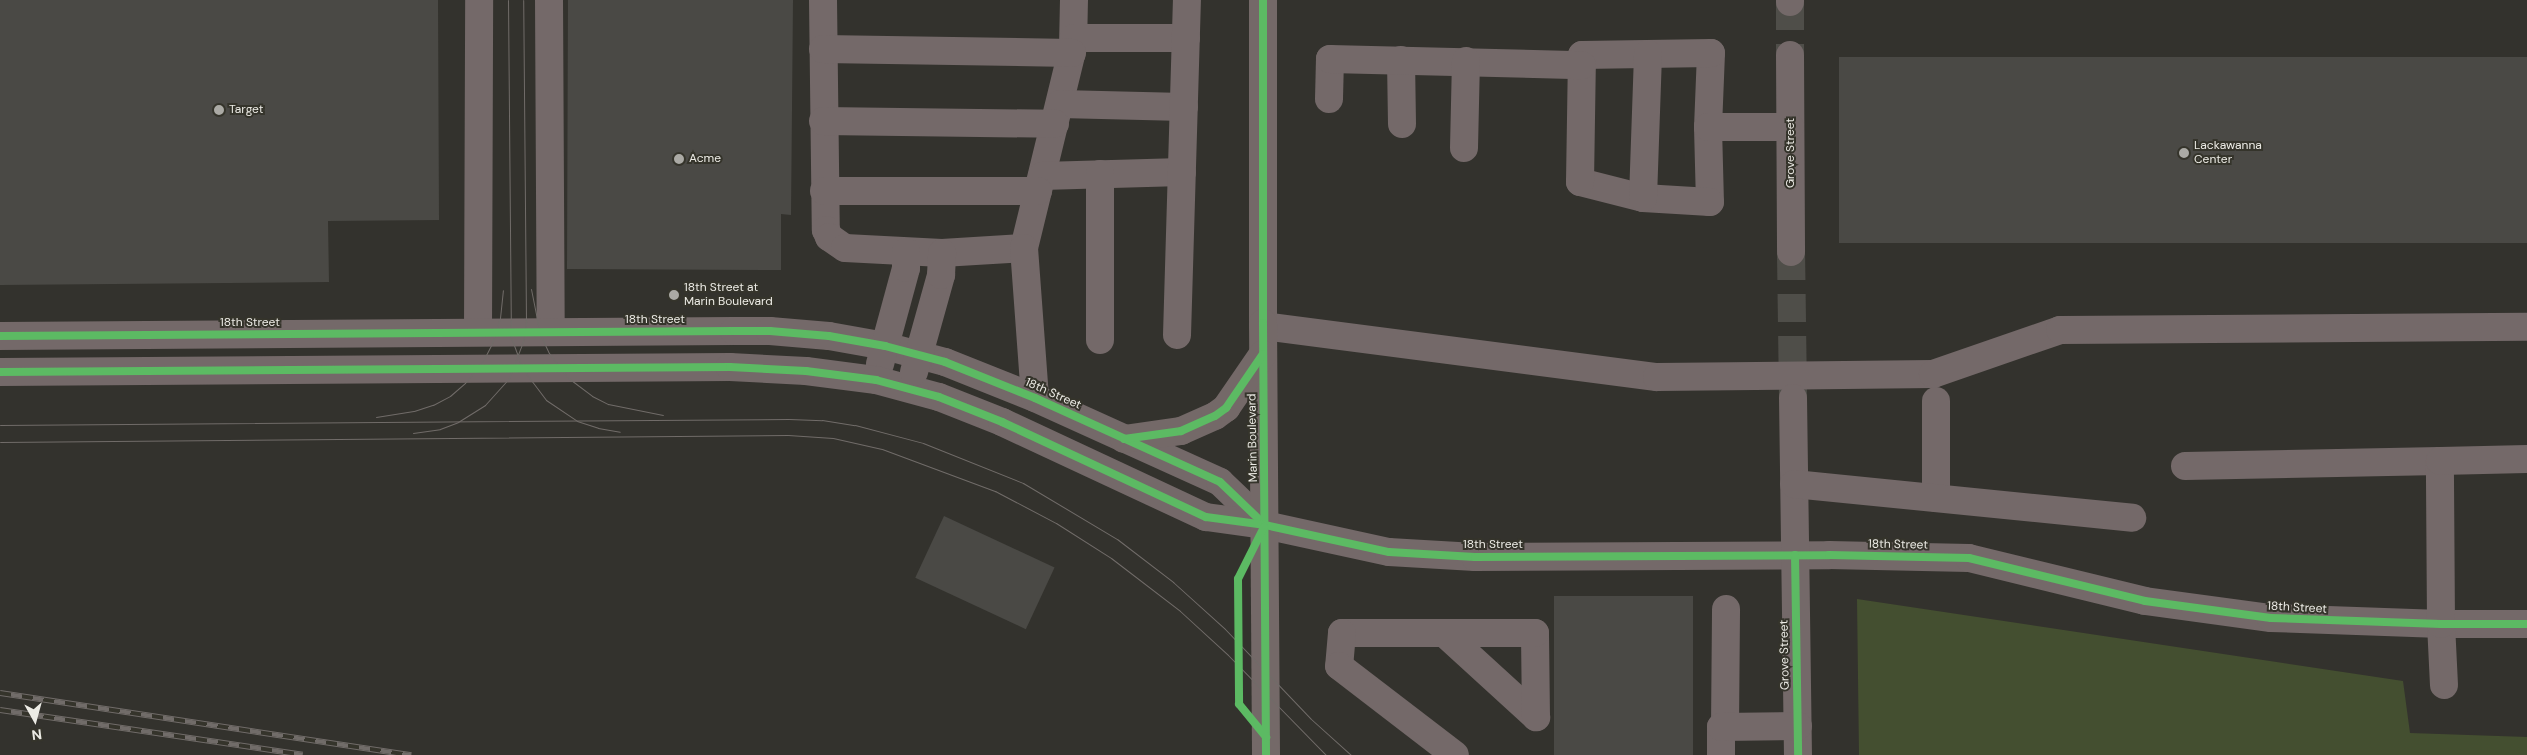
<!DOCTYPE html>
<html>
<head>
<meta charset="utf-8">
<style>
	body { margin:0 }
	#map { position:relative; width:2527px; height:755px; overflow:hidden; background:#33322d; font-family:"DM Sans",sans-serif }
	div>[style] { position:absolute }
	.green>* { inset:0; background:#444f30 }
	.building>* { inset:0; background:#4a4945; transform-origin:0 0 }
	.minor-tunnel>* { height:28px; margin-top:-14px; transform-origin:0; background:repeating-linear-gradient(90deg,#4f4e49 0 28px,transparent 0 42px) }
	.minor>* { height:28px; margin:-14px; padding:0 14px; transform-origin:14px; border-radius:14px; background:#746969 }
	.major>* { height:28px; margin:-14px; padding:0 14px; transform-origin:14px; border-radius:14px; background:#746968 }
	.tram>* { height:1px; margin:-0.5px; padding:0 0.5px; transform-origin:0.5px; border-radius:0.5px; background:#716c69 }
	.rail>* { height:5.5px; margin-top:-2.75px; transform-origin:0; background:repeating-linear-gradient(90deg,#35342b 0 11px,#716c69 0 22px); box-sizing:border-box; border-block:1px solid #716c69 }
	.cycleway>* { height:8px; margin:-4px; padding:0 4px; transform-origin:4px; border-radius:4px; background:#5cba63 }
	.dots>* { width:14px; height:14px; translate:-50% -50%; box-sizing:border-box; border:2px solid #35342b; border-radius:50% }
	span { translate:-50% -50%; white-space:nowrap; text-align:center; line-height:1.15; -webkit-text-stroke:4px #35342b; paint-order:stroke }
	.poi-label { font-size:12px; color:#ecebe5 }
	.left { translate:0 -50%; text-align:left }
	.street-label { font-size:12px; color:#ecebe5 }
	.north { position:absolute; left:10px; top:695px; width:50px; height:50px; -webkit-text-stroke:4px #35342b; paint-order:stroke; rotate:173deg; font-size:14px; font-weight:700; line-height:20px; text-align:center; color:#ecebe5 }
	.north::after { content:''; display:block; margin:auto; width:18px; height:22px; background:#ecebe5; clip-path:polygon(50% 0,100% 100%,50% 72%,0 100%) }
</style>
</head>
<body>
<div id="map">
	<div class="green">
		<i style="clip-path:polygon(1857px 599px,2403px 681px,2410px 733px,2527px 737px,2527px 755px,1859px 755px)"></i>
	</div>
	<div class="building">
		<i style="clip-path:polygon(0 0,438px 0,439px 220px,328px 221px,329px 282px,0 285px)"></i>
		<i style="clip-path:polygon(568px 0,793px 0,791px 215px,781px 214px,781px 270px,567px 269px)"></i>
		<i style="left:2527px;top:57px;width:186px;height:688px;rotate:90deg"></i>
		<i style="left:944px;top:516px;width:122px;height:68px;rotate:25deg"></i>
		<i style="left:1693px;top:596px;width:159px;height:139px;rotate:90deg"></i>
	</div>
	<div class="minor-tunnel">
		<i style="left:1790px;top:2px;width:53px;rotate:90deg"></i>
		<i style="left:1791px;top:252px;width:146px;rotate:89.2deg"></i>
	</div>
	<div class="minor">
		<i style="left:549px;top:0;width:332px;rotate:89.7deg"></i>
		<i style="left:823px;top:0;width:230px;rotate:89.3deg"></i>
		<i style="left:826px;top:230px;width:8px;rotate:67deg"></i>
		<i style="left:829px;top:237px;width:19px;rotate:35deg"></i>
		<i style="left:845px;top:248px;width:97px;rotate:3deg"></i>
		<i style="left:942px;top:253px;width:82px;rotate:-3.5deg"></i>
		<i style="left:1024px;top:248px;width:207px;rotate:-76.3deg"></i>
		<i style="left:1073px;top:47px;width:47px;rotate:-88.8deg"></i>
		<i style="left:1790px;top:0;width:2px;rotate:90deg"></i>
		<i style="left:1074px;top:38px;width:112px"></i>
		<i style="left:823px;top:49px;width:249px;rotate:0.9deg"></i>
		<i style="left:1711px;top:53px;width:74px;rotate:92.3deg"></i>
		<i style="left:1708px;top:127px;width:75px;rotate:88.5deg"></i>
		<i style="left:1710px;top:202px;width:67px;rotate:-176.6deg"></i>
		<i style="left:1643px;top:198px;width:65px;rotate:-165.7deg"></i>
		<i style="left:1580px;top:182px;width:127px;rotate:-89.1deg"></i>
		<i style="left:1582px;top:55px;width:129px;rotate:-0.9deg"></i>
		<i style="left:1790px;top:55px;width:197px;rotate:89.7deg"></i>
		<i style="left:1401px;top:60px;width:64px;rotate:89.1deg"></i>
		<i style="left:1329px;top:99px;width:40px;rotate:-88.6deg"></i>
		<i style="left:1330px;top:59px;width:252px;rotate:1.4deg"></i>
		<i style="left:1060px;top:104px;width:124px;rotate:1.4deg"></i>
		<i style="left:823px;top:121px;width:232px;rotate:0.7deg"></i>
		<i style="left:1708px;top:127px;width:82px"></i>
		<i style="left:1464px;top:148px;width:87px;rotate:-88.7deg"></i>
		<i style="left:1042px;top:176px;width:140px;rotate:-1.6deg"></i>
		<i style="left:824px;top:191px;width:214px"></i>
		<i style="left:1643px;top:198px;width:144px;rotate:-88deg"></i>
		<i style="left:1024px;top:248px;width:150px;rotate:85.8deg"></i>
		<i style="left:1263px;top:326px;width:397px;rotate:7.4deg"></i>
		<i style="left:1657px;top:377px;width:276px;rotate:-0.6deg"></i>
		<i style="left:1933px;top:374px;width:134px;rotate:-19.1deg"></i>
		<i style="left:2060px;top:330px;width:467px;rotate:-0.4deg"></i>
		<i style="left:478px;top:332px;width:332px;rotate:-89.8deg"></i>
		<i style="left:1177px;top:335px;width:335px;rotate:-88.3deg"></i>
		<i style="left:0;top:336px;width:734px;rotate:-0.39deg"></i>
		<i style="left:734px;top:331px;width:36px"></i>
		<i style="left:770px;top:331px;width:59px;rotate:4.8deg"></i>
		<i style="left:829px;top:336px;width:57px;rotate:10.1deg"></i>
		<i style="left:885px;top:346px;width:62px;rotate:14.9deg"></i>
		<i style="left:945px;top:362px;width:97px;rotate:21.8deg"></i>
		<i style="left:1035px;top:398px;width:203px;rotate:24.4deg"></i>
		<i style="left:1220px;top:482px;width:62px;rotate:43.7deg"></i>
		<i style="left:1100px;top:340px;width:166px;rotate:-90deg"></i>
		<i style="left:880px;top:364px;width:99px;rotate:-74.8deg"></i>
		<i style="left:906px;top:268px;width:16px;rotate:-90deg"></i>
		<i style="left:0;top:372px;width:730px;rotate:-0.39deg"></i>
		<i style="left:730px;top:367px;width:76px;rotate:3deg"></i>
		<i style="left:806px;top:371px;width:71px;rotate:7.3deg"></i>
		<i style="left:876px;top:380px;width:65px;rotate:15.1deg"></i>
		<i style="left:939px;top:397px;width:68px;rotate:21.6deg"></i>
		<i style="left:1002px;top:422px;width:225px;rotate:25deg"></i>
		<i style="left:1206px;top:517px;width:60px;rotate:7.7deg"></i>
		<i style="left:1265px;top:525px;width:127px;rotate:12.3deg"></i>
		<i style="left:1389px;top:552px;width:86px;rotate:3.3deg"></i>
		<i style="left:1475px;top:557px;width:354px;rotate:-0.3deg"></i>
		<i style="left:1829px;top:555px;width:140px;rotate:1.2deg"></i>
		<i style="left:1969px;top:558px;width:181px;rotate:13.7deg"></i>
		<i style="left:2145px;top:601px;width:127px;rotate:7.7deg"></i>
		<i style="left:2271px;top:618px;width:170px;rotate:2deg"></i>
		<i style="left:2441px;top:624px;width:86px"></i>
		<i style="left:914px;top:372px;width:101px;rotate:-74.4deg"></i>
		<i style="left:941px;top:275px;width:22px;rotate:-87deg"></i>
		<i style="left:1793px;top:398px;width:357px;rotate:89.2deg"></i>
		<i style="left:1936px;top:401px;width:97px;rotate:90deg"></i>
		<i style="left:2185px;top:466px;width:255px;rotate:-1.1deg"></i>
		<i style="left:1794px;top:484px;width:340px;rotate:5.7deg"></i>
		<i style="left:1444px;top:633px;width:125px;rotate:42.4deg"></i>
		<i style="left:1536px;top:717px;width:84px;rotate:-90.7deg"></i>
		<i style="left:1535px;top:633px;width:193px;rotate:180deg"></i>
		<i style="left:1342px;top:633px;width:33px;rotate:95deg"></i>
		<i style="left:1339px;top:666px;width:146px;rotate:37.5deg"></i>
		<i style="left:2444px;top:685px;width:61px;rotate:-92.8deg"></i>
		<i style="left:2441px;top:624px;width:163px;rotate:-90.4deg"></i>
		<i style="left:2440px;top:461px;width:87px;rotate:-1.3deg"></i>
		<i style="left:1725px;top:727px;width:118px;rotate:-89.5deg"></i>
		<i style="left:1721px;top:755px;width:28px;rotate:-90deg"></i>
		<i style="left:1721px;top:727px;width:77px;rotate:-0.7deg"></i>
	</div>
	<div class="major">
		<i style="left:1263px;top:0;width:323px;rotate:90deg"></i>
		<i style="left:1263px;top:323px;width:432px;rotate:89.6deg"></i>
		<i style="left:1124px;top:439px;width:58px;rotate:-8deg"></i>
		<i style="left:1181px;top:431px;width:37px;rotate:-24deg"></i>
		<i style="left:1215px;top:416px;width:14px;rotate:-36deg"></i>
		<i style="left:1226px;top:408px;width:65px;rotate:-55.6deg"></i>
	</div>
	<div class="tram">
		<i style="left:508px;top:0;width:337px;rotate:89.5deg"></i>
		<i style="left:511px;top:337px;width:33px;rotate:70deg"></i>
		<i style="left:522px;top:368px;width:40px;rotate:53deg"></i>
		<i style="left:546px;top:400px;width:37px;rotate:34deg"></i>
		<i style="left:577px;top:421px;width:22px;rotate:18deg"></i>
		<i style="left:598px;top:428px;width:22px;rotate:10deg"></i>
		<i style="left:531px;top:289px;width:46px;rotate:78.7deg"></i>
		<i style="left:540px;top:334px;width:21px;rotate:65deg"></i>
		<i style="left:549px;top:353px;width:30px;rotate:53deg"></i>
		<i style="left:567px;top:377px;width:31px;rotate:37deg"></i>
		<i style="left:592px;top:396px;width:18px;rotate:27deg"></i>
		<i style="left:608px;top:404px;width:56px;rotate:11.3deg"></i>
		<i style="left:376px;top:417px;width:38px;rotate:-9deg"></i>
		<i style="left:414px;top:411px;width:20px;rotate:-18deg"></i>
		<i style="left:433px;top:405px;width:19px;rotate:-28deg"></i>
		<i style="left:450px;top:396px;width:20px;rotate:-41deg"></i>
		<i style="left:465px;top:383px;width:28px;rotate:-51deg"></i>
		<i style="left:483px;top:361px;width:20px;rotate:-63deg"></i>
		<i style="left:492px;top:343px;width:26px;rotate:-72deg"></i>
		<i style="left:500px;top:318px;width:28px;rotate:-84deg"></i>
		<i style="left:0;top:425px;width:789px;rotate:-0.44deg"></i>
		<i style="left:789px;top:419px;width:33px;rotate:2deg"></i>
		<i style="left:822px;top:420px;width:33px;rotate:9deg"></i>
		<i style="left:855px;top:425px;width:70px;rotate:14.8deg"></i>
		<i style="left:923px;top:443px;width:108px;rotate:21.8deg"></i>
		<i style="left:1023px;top:483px;width:109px;rotate:30.8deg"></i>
		<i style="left:1117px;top:539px;width:71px;rotate:37.5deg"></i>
		<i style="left:1173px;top:582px;width:70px;rotate:42.1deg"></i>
		<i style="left:1225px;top:629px;width:124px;rotate:46.3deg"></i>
		<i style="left:1311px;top:719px;width:54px;rotate:42deg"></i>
		<i style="left:413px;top:433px;width:27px;rotate:-8deg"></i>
		<i style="left:440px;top:429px;width:19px;rotate:-21deg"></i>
		<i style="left:458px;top:422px;width:32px;rotate:-32deg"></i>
		<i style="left:485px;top:405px;width:36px;rotate:-48deg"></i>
		<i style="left:509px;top:378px;width:40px;rotate:-69deg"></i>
		<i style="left:523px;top:341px;width:20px;rotate:-81deg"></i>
		<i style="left:526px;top:321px;width:321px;rotate:-90.5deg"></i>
		<i style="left:0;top:442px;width:788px;rotate:-0.51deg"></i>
		<i style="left:788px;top:435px;width:45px;rotate:3.8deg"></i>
		<i style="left:833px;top:438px;width:50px;rotate:12.7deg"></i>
		<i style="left:882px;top:449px;width:121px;rotate:20.4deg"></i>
		<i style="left:995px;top:491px;width:69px;rotate:27.7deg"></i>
		<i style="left:1056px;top:523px;width:65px;rotate:32.5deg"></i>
		<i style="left:1111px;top:558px;width:87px;rotate:37.5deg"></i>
		<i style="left:1180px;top:611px;width:65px;rotate:42.5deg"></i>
		<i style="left:1228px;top:655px;width:140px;rotate:45.6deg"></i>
	</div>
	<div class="rail">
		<i style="left:0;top:693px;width:416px;rotate:8.6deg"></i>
		<i style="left:0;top:710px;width:306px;rotate:8.4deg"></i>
	</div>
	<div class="cycleway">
		<i style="left:1263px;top:0;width:323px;rotate:90deg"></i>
		<i style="left:1263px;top:323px;width:432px;rotate:89.6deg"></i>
		<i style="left:0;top:336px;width:734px;rotate:-0.39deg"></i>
		<i style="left:734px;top:331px;width:36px"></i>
		<i style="left:770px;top:331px;width:59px;rotate:4.8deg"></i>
		<i style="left:829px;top:336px;width:57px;rotate:10.1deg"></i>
		<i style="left:885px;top:346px;width:62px;rotate:14.9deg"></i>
		<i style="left:945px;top:362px;width:97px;rotate:21.8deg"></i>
		<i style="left:1035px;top:398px;width:203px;rotate:24.4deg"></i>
		<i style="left:1220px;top:482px;width:62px;rotate:43.7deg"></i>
		<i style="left:0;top:372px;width:730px;rotate:-0.39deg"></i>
		<i style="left:730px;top:367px;width:76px;rotate:3deg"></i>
		<i style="left:806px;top:371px;width:71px;rotate:7.3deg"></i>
		<i style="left:876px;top:380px;width:65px;rotate:15.1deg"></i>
		<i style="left:939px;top:397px;width:68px;rotate:21.6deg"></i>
		<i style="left:1002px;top:422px;width:225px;rotate:25deg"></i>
		<i style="left:1206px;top:517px;width:60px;rotate:7.7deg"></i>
		<i style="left:1265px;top:525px;width:127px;rotate:12.3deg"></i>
		<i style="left:1389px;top:552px;width:86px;rotate:3.3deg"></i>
		<i style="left:1475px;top:557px;width:354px;rotate:-0.3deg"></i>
		<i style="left:1829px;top:555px;width:140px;rotate:1.2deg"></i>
		<i style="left:1969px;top:558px;width:181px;rotate:13.7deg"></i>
		<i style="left:2145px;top:601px;width:127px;rotate:7.7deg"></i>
		<i style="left:2271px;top:618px;width:170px;rotate:2deg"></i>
		<i style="left:2441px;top:624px;width:86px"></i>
		<i style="left:1124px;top:439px;width:58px;rotate:-8deg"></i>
		<i style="left:1181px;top:431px;width:37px;rotate:-24deg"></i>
		<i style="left:1215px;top:416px;width:14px;rotate:-36deg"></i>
		<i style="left:1226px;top:408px;width:65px;rotate:-55.6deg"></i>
		<i style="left:1264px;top:527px;width:58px;rotate:116.6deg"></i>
		<i style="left:1238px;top:579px;width:125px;rotate:89.5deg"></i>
		<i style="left:1239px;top:704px;width:43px;rotate:50.7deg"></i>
		<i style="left:1795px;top:555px;width:200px;rotate:89.1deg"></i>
	</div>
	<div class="dots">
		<i style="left:219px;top:110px;background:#abaaa5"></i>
		<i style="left:2184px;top:153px;background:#abaaa5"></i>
		<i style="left:679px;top:159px;background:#abaaa5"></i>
		<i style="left:674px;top:295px;background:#abaaa5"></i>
	</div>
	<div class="poi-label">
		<span class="left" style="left:229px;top:110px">Target</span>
		<span class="left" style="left:2194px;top:153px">Lackawanna<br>Center</span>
		<span class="left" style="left:689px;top:159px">Acme</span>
		<span class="left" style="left:684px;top:295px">18th Street at<br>Marin Boulevard</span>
	</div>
	<div class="street-label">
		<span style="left:1791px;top:153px;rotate:-90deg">Grove Street</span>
		<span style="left:655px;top:320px">18th Street</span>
		<span style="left:250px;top:323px">18th Street</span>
		<span style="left:1053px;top:394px;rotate:24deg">18th Street</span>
		<span style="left:1253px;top:438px;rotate:-91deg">Marin Boulevard</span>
		<span style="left:1493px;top:545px">18th Street</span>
		<span style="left:1898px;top:545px;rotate:1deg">18th Street</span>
		<span style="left:2297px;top:608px;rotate:3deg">18th Street</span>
		<span style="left:1785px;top:655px;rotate:-91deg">Grove Street</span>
	</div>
	<div class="north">N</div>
</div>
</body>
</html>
